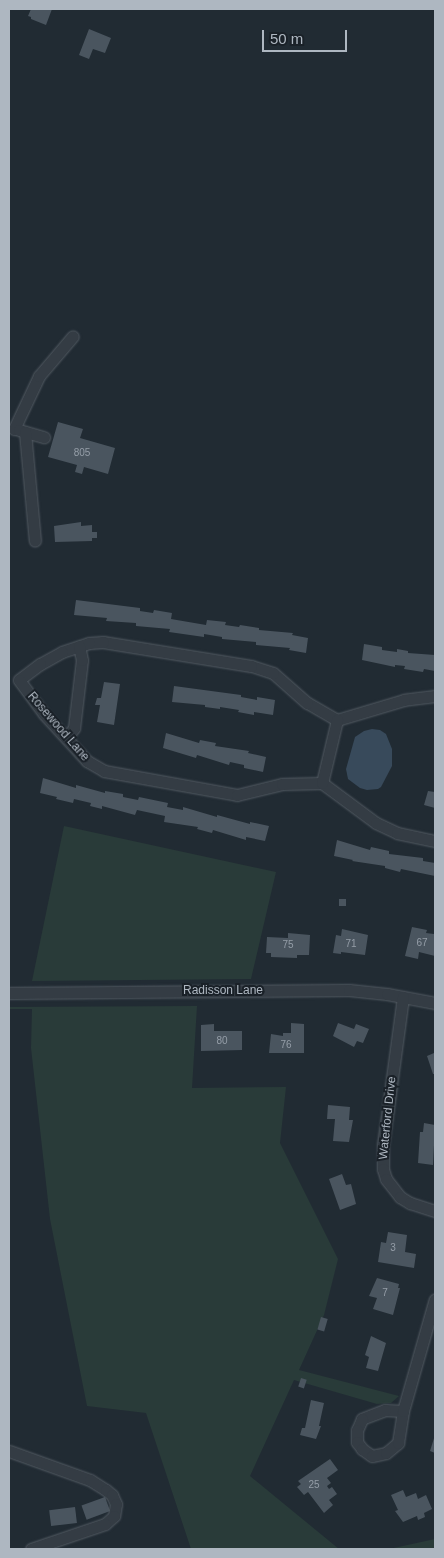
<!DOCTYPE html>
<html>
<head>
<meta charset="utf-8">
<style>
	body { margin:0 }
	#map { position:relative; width:444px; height:1558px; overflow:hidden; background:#212b33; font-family:Arial,sans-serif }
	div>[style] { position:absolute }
	.green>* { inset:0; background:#293b39 }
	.water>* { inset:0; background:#384a5b }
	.building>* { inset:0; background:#4a555f; transform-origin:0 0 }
	.roads { filter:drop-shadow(0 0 1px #525a62) drop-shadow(0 0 1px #525a62) }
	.minor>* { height:11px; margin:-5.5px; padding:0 5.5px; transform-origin:5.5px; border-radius:5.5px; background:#343c44 }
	span { translate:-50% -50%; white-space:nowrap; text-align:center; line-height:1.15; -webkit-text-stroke:4px #1a2128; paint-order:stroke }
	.number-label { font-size:10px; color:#959ea8 }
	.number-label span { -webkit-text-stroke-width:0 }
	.street-label { font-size:12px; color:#aeb7c1 }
	.frame { position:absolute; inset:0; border:10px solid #aeb7c1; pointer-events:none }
	.scale { position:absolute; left:262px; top:30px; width:85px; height:22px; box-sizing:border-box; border:2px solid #aeb7c1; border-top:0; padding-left:6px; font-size:15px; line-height:18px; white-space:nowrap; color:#aeb7c1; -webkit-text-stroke:4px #1a2128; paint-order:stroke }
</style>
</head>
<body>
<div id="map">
	<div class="green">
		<i style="clip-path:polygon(64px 826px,276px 872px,251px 979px,32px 981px)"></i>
		<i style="clip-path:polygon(197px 1006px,192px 1088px,286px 1087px,280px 1143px,338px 1259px,324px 1315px,299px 1370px,399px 1396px,391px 1403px,377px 1404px,294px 1380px,250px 1476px,339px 1549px,191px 1549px,146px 1413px,87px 1406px,50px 1219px,31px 1048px,32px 1009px,9px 1009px,9px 1007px)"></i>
		<i style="clip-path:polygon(435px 1539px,435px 1549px,389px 1549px)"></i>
	</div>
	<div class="water">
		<i style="clip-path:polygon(372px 729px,380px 730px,386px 734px,392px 749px,392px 766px,381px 787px,378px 789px,367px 790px,360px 788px,348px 779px,346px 769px,355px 737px,364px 731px)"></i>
	</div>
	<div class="building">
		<i style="clip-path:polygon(31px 9px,52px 9px,46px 25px,31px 19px,31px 17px,28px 16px)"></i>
		<i style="clip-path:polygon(89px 29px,111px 38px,105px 53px,93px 49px,89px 59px,79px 55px)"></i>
		<i style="clip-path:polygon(58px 422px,83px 429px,80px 438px,115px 448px,108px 474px,84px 467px,82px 474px,75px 472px,77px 465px,48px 457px)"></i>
		<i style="clip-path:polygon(81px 522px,81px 526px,92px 525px,92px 532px,97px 532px,97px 538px,92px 538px,92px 541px,55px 542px,54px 526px)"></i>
		<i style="clip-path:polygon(76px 600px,140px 608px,140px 611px,153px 613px,154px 610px,172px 613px,171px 619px,206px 625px,207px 620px,226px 622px,225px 625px,239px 627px,240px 625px,259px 628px,259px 630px,293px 633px,292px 635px,308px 638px,306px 653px,289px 650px,290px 648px,256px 645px,256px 642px,222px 639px,222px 637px,204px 634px,204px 637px,169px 632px,170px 629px,136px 626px,136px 623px,106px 621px,107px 618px,74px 615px)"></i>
		<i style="clip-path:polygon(364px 644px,382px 647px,382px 650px,397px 652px,397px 649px,408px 651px,408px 653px,435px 655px,435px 671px,424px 669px,423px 672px,404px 669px,405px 666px,395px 665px,395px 667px,362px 660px)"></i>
		<i style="clip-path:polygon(104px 682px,120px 684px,114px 725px,97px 722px,100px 705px,95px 705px,97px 698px,101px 698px)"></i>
		<i style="clip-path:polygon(174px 686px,241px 695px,241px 697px,257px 700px,257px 697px,275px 700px,273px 715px,254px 712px,254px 715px,238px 712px,239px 710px,220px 707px,220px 709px,205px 707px,205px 705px,172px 702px)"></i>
		<i style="clip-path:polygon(166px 733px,199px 743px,200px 740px,216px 743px,215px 746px,249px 751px,248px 753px,266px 757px,263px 772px,244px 768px,244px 765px,230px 762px,229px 765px,197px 755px,196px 758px,163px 748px)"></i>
		<i style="clip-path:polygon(43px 778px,76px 788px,76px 785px,105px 793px,105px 791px,123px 794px,123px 797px,138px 800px,139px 797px,168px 803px,167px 807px,183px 810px,183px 807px,217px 817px,217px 815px,250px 824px,250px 822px,269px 826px,265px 841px,246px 837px,246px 840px,213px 830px,212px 833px,197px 829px,198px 827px,164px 822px,165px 816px,137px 810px,135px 815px,102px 806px,102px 809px,90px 806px,91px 803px,74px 799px,73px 803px,56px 799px,57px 797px,40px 793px)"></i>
		<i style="clip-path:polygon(428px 791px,435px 792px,435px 808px,424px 805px)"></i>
		<i style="clip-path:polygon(337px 840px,370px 850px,371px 847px,389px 851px,389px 854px,423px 858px,423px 861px,435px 863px,435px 876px,401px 869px,400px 872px,385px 868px,385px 866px,352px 861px,353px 860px,334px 856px)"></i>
		<i style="left:339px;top:899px;width:7px;height:7px"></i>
		<i style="clip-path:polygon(412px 927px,427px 930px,426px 933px,434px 934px,435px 931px,435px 956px,419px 952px,418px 959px,405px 956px)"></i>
		<i style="clip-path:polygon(342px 929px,368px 935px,365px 955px,341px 952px,341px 954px,333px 953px,336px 935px,341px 936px)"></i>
		<i style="clip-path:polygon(288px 933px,310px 935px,309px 955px,297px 955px,297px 958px,271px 957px,271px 953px,266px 953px,267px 937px,288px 938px)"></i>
		<i style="clip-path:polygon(291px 1023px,304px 1024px,304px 1053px,269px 1053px,271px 1034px,283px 1036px,283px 1033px,291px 1033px)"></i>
		<i style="clip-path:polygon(338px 1023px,354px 1029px,356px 1024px,369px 1029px,363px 1043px,357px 1041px,354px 1047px,333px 1036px)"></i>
		<i style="clip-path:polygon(214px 1024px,214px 1031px,242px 1031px,242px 1050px,201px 1051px,201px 1025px)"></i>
		<i style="clip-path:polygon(434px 1053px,435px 1074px,433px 1074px,427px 1056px)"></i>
		<i style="clip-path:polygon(328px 1105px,350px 1107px,349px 1120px,353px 1120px,349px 1142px,333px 1141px,335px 1119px,327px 1119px)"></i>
		<i style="clip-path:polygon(424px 1123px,435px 1125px,433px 1165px,418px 1163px,420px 1132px,423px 1132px)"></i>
		<i style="clip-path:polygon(342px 1174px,346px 1185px,351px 1184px,356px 1204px,340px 1210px,329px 1179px)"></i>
		<i style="clip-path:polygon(388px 1232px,407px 1235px,405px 1252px,416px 1254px,414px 1268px,378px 1262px,381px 1242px,386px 1243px)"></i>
		<i style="clip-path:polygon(377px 1278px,399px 1284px,398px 1288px,400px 1288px,393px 1315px,373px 1309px,377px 1298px,369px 1296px)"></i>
		<i style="left:321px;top:1317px;width:7px;height:13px;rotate:16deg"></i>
		<i style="clip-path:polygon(371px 1336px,386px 1343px,378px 1371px,366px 1368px,369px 1357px,365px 1355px)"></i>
		<i style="left:301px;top:1378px;width:6px;height:9px;rotate:18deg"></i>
		<i style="clip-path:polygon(311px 1400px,324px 1403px,319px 1426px,321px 1426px,316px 1439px,300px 1435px,302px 1428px,305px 1428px)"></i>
		<i style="clip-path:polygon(435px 1435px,435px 1453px,430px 1451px)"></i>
		<i style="clip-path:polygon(330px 1459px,338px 1470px,327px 1478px,331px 1483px,327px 1486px,329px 1489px,332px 1487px,337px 1494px,329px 1500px,333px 1505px,324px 1513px,308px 1492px,304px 1495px,297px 1487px,301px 1484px,298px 1481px)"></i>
		<i style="clip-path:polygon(403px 1490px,406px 1497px,416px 1493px,418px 1499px,426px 1495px,432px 1509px,424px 1513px,425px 1517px,418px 1520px,417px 1516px,403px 1522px,395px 1511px,398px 1510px,391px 1495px)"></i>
		<i style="left:105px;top:1497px;width:15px;height:25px;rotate:70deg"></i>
		<i style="left:75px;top:1507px;width:16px;height:26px;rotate:83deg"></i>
	</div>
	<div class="roads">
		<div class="minor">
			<i style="left:14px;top:429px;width:59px;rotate:-64.7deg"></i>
			<i style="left:39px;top:376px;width:52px;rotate:-49.6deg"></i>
			<i style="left:19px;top:430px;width:26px;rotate:16deg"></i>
			<i style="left:25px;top:432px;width:109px;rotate:84.8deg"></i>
			<i style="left:435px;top:696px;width:31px;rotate:173deg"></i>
			<i style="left:404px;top:700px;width:70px;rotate:163.4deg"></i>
			<i style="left:337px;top:720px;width:34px;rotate:-150deg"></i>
			<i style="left:307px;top:703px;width:45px;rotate:-138.6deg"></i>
			<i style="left:273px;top:673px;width:23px;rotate:-162deg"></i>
			<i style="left:251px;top:666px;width:150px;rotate:-170.8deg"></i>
			<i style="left:103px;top:642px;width:14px;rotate:176deg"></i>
			<i style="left:89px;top:643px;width:28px;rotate:162deg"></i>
			<i style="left:62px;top:652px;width:25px;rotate:151deg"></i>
			<i style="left:40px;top:664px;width:26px;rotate:143deg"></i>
			<i style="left:19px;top:680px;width:42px;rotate:53.7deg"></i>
			<i style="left:44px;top:714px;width:64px;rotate:47.5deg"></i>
			<i style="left:87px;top:761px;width:20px;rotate:30deg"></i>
			<i style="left:104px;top:771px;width:135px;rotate:10.2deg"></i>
			<i style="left:237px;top:795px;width:46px;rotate:-13.7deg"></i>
			<i style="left:282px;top:784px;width:40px;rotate:-1.4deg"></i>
			<i style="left:322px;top:783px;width:67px;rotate:36.5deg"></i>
			<i style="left:376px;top:823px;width:23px;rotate:25deg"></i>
			<i style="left:397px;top:833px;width:39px;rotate:12deg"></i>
			<i style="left:66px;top:738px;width:13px;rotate:-51deg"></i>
			<i style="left:74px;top:728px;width:68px;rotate:-83.3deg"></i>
			<i style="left:82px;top:660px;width:14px;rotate:-102deg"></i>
			<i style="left:322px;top:783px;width:65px;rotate:-76.6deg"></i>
			<i style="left:9px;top:993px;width:340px;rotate:-0.5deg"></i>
			<i style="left:349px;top:990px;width:38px;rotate:6deg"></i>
			<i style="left:387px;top:994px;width:49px;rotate:10.6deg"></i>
			<i style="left:403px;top:997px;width:149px;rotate:97.7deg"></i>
			<i style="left:383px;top:1145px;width:24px;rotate:90deg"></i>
			<i style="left:383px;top:1169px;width:10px;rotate:73deg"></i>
			<i style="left:386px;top:1179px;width:23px;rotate:52deg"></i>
			<i style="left:400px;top:1197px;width:12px;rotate:31deg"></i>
			<i style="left:410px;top:1203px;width:26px;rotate:18deg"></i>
			<i style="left:403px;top:1411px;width:18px;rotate:-177deg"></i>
			<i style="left:385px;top:1410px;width:25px;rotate:159deg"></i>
			<i style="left:362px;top:1419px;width:12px;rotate:114deg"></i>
			<i style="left:357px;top:1430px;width:12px;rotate:90deg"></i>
			<i style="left:357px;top:1442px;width:9px;rotate:54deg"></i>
			<i style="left:362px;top:1449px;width:12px;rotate:35deg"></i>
			<i style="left:372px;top:1456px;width:14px;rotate:-12deg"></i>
			<i style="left:386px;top:1453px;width:16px;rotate:-40deg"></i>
			<i style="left:398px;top:1443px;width:32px;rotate:-81deg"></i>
			<i style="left:403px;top:1411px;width:116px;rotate:-74.1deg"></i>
			<i style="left:9px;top:1451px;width:86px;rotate:19.7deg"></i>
			<i style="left:90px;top:1480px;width:19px;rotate:32deg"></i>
			<i style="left:106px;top:1490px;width:8px;rotate:40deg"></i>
			<i style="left:112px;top:1495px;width:10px;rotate:66deg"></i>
			<i style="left:116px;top:1504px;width:12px;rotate:99deg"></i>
			<i style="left:114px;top:1516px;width:12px;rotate:138deg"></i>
			<i style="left:105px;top:1524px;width:78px;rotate:161.3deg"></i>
		</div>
	</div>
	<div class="number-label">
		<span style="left:82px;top:453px">805</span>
		<span style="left:422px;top:943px">67</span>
		<span style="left:351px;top:944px">71</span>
		<span style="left:288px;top:945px">75</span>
		<span style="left:222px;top:1041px">80</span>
		<span style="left:286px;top:1045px">76</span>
		<span style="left:393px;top:1248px">3</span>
		<span style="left:385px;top:1293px">7</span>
		<span style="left:314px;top:1485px">25</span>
	</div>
	<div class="street-label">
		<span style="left:58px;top:727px;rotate:49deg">Rosewood Lane</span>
		<span style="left:223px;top:991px">Radisson Lane</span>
		<span style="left:388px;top:1118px;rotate:-84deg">Waterford Drive</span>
	</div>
	<div class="frame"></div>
	<div class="scale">50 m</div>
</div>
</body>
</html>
